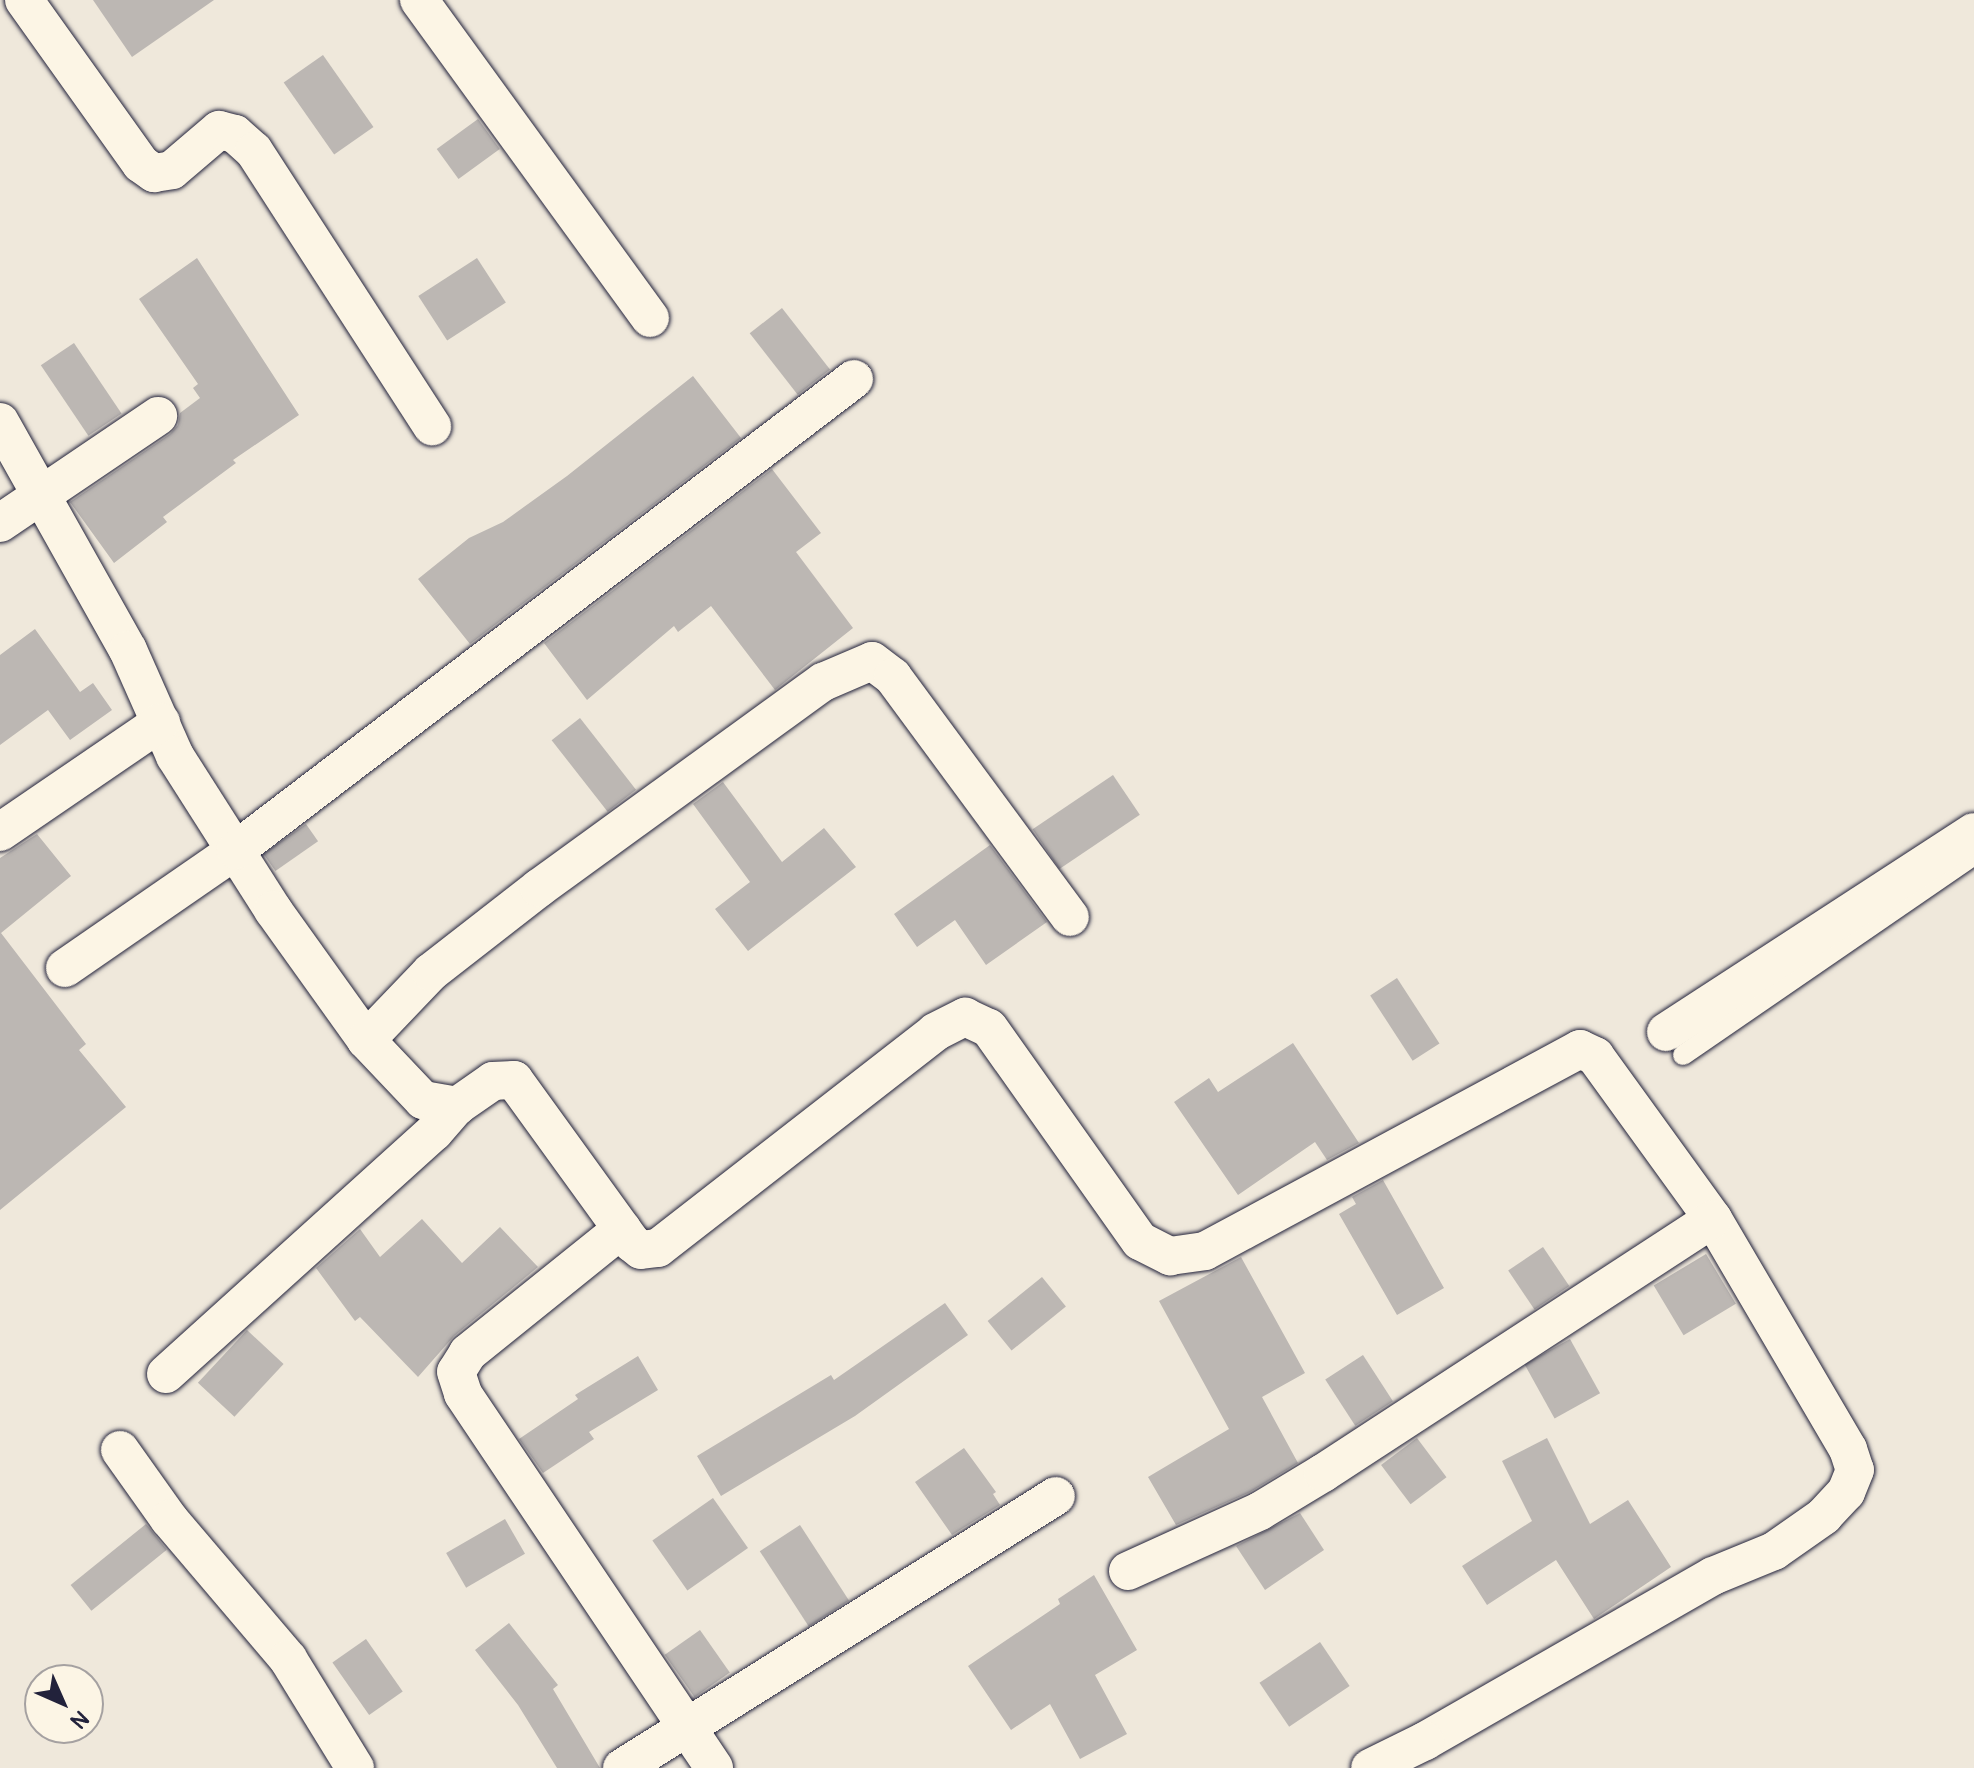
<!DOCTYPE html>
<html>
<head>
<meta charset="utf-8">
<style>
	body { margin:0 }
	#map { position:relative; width:1974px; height:1768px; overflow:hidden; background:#efe8db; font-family:Pangolin,sans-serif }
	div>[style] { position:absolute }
	.building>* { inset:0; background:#bcb7b3; transform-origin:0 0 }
	.roads { filter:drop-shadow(0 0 2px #22223b) drop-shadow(0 0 2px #22223b) }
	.lane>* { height:20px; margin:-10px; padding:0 10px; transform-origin:10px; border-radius:10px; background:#fcf5e5 }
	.street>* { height:38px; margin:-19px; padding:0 19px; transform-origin:19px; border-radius:19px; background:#fcf5e5 }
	span { translate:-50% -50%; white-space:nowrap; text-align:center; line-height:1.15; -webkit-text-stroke:8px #fcf5e5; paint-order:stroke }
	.north { position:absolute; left:24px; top:1664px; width:80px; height:80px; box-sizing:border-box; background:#fcf5e5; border:2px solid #a5a1a1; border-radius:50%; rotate:135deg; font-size:22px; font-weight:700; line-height:32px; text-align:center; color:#22223b }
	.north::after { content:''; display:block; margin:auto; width:28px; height:36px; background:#22223b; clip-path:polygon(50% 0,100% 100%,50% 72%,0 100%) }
</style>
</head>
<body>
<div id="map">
	<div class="building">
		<i style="clip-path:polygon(93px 0,214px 0,132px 57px)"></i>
		<i style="left:323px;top:55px;width:88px;height:48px;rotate:55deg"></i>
		<i style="left:478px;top:119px;width:37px;height:51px;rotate:54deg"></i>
		<i style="clip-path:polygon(197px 258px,299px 415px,233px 460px,236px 463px,163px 517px,167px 522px,114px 563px,70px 502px,170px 434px,178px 425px,180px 413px,200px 398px,193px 388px,198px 384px,139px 299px)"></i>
		<i style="left:477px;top:258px;width:53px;height:70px;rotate:57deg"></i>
		<i style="left:782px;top:308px;width:78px;height:41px;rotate:52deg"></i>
		<i style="left:74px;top:343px;width:85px;height:40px;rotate:56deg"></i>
		<i style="clip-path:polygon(693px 376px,741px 438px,470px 644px,418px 579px,469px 538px,503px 522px,567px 476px)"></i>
		<i style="clip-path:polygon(772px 469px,821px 533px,796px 552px,853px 628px,775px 690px,711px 606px,678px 632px,674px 626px,587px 700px,544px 643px)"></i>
		<i style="clip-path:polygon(35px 629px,80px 692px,93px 683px,112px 710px,70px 740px,48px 710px,0 745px,0 655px)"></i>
		<i style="left:580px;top:718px;width:91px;height:36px;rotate:52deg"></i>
		<i style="left:1113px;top:775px;width:48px;height:97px;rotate:56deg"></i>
		<i style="clip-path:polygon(723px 782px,782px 862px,824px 828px,856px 867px,748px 951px,715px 909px,750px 882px,693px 804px)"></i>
		<i style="left:306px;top:824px;width:21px;height:52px;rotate:55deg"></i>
		<i style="clip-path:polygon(37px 834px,71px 876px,1px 933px,86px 1044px,79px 1050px,126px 1107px,0 1210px,0 858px)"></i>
		<i style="clip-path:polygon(990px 845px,1047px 922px,986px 965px,955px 920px,917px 947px,894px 914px)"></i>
		<i style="left:1397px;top:978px;width:78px;height:32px;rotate:57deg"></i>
		<i style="clip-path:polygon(1293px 1043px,1359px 1143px,1327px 1160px,1315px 1142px,1238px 1195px,1174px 1102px,1209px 1078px,1218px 1092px)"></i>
		<i style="clip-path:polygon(1383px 1180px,1444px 1288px,1397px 1315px,1339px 1214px,1356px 1204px,1352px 1197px)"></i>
		<i style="clip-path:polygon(422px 1219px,462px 1263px,500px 1227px,538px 1267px,454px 1336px,418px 1377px,360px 1317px,355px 1321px,316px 1268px,360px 1229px,380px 1257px)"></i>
		<i style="left:1543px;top:1247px;width:47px;height:42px;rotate:56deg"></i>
		<i style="left:1706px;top:1254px;width:58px;height:61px;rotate:59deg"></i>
		<i style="clip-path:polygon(1241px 1257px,1305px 1373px,1262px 1397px,1298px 1463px,1250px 1492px,1176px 1525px,1148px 1477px,1229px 1429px,1159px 1301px)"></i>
		<i style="left:1042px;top:1277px;width:38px;height:70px;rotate:51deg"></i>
		<i style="clip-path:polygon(945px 1303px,968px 1335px,855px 1416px,721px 1496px,697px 1456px,831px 1375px,834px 1380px)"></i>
		<i style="left:247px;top:1330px;width:50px;height:72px;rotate:43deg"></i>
		<i style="left:1570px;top:1339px;width:62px;height:52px;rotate:61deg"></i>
		<i style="left:1363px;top:1355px;width:55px;height:45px;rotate:57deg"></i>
		<i style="clip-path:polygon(638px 1356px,658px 1390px,589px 1432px,594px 1439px,543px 1473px,519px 1439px,578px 1399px,575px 1395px)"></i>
		<i style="left:1417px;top:1438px;width:49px;height:45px;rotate:53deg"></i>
		<i style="clip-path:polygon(1547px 1438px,1590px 1524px,1628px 1500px,1671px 1567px,1594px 1619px,1556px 1560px,1487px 1605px,1462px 1566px,1532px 1521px,1502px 1461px)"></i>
		<i style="clip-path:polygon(964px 1448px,996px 1492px,993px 1494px,1000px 1505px,952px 1535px,915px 1482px)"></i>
		<i style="left:713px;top:1498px;width:61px;height:74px;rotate:55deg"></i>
		<i style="clip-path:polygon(1300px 1513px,1324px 1550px,1265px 1590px,1236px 1546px)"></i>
		<i style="left:505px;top:1519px;width:40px;height:68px;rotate:60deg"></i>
		<i style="left:146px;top:1524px;width:33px;height:97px;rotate:51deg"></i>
		<i style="left:800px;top:1525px;width:90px;height:48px;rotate:57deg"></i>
		<i style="clip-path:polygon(1094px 1575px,1137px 1650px,1095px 1675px,1127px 1734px,1080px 1759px,1050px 1704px,1011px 1730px,968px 1666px,1060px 1604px,1058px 1599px)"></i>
		<i style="clip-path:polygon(509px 1623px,558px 1685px,553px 1689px,600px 1768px,557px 1768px,518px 1705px,475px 1650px)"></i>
		<i style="left:700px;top:1630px;width:52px;height:43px;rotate:55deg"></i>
		<i style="left:366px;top:1639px;width:64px;height:41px;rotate:55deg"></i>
		<i style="left:1320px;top:1642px;width:53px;height:73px;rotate:56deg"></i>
	</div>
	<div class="roads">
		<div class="lane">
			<i style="left:1683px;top:1055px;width:353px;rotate:-34.5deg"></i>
		</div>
		<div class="street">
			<i style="left:24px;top:0;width:201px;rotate:54.5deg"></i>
			<i style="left:141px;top:164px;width:16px;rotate:35deg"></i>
			<i style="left:154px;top:173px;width:18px;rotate:-9deg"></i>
			<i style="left:172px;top:170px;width:62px;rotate:-40.4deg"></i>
			<i style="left:219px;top:130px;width:16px;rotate:14deg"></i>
			<i style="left:235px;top:134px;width:25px;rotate:42deg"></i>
			<i style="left:254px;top:151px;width:328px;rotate:57.1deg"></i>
			<i style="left:419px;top:0;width:393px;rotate:54deg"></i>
			<i style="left:0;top:422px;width:261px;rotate:60.7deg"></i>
			<i style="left:128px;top:650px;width:116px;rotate:66.1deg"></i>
			<i style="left:175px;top:756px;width:183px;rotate:57.5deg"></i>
			<i style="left:273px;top:910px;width:160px;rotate:54.4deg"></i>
			<i style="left:366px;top:1040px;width:83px;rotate:46.5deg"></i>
			<i style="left:423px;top:1100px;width:35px;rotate:10deg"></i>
			<i style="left:457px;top:1106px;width:44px;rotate:-34.8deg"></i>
			<i style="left:493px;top:1081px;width:21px;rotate:-3deg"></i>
			<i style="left:514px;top:1080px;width:201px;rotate:54.1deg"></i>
			<i style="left:632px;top:1243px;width:11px;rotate:38deg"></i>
			<i style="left:641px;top:1250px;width:17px;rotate:-7deg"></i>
			<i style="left:658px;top:1248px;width:351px;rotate:-37.9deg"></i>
			<i style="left:935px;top:1032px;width:34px;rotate:-27deg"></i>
			<i style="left:965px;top:1017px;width:26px;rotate:25deg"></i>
			<i style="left:989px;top:1028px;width:261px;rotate:54.7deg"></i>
			<i style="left:1140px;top:1241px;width:34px;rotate:27deg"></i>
			<i style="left:1170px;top:1256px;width:35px;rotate:-8deg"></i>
			<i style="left:1205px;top:1251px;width:426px;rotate:-28.3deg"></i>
			<i style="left:1580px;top:1049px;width:17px;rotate:25deg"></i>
			<i style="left:1595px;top:1056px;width:201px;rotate:54.1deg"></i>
			<i style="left:1713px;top:1219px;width:267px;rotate:59.6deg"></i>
			<i style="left:1848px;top:1449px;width:22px;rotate:72deg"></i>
			<i style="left:1855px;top:1470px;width:24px;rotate:112deg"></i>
			<i style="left:1846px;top:1492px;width:33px;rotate:133deg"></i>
			<i style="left:1824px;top:1516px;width:61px;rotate:145deg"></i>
			<i style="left:1774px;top:1551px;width:66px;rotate:157.7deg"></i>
			<i style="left:1713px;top:1576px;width:332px;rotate:150.2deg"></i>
			<i style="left:1425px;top:1741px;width:61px;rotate:153.9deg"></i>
			<i style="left:0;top:523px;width:191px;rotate:-34.1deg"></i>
			<i style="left:0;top:832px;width:195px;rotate:-34.3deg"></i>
			<i style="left:65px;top:968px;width:208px;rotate:-34.6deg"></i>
			<i style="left:236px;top:850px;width:777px;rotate:-37.31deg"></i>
			<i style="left:1666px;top:1032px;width:367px;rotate:-33deg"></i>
			<i style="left:366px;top:1040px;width:94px;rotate:-46.3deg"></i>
			<i style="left:431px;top:972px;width:137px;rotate:-37.9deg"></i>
			<i style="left:539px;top:888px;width:351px;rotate:-36deg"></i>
			<i style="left:823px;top:682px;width:53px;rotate:-23.2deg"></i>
			<i style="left:872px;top:661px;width:26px;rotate:37deg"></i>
			<i style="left:893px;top:677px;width:298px;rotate:53.6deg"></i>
			<i style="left:622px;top:1229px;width:198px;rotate:141.2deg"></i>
			<i style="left:468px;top:1353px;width:22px;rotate:122deg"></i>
			<i style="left:456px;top:1372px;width:23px;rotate:72deg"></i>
			<i style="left:463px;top:1394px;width:450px;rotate:56.1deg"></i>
			<i style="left:166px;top:1374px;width:361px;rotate:-42.1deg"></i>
			<i style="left:434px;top:1132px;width:35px;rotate:-49deg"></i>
			<i style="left:120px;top:1450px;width:85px;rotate:54.6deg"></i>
			<i style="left:169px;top:1519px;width:184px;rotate:49.6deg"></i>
			<i style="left:288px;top:1659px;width:128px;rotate:58.4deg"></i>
			<i style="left:1128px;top:1571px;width:145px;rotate:-24.4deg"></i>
			<i style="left:1260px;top:1511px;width:74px;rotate:-31.1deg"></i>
			<i style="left:1323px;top:1473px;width:465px;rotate:-33.1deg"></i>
			<i style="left:622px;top:1768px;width:512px;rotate:-32.08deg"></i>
		</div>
	</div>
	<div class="north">N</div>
</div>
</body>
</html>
